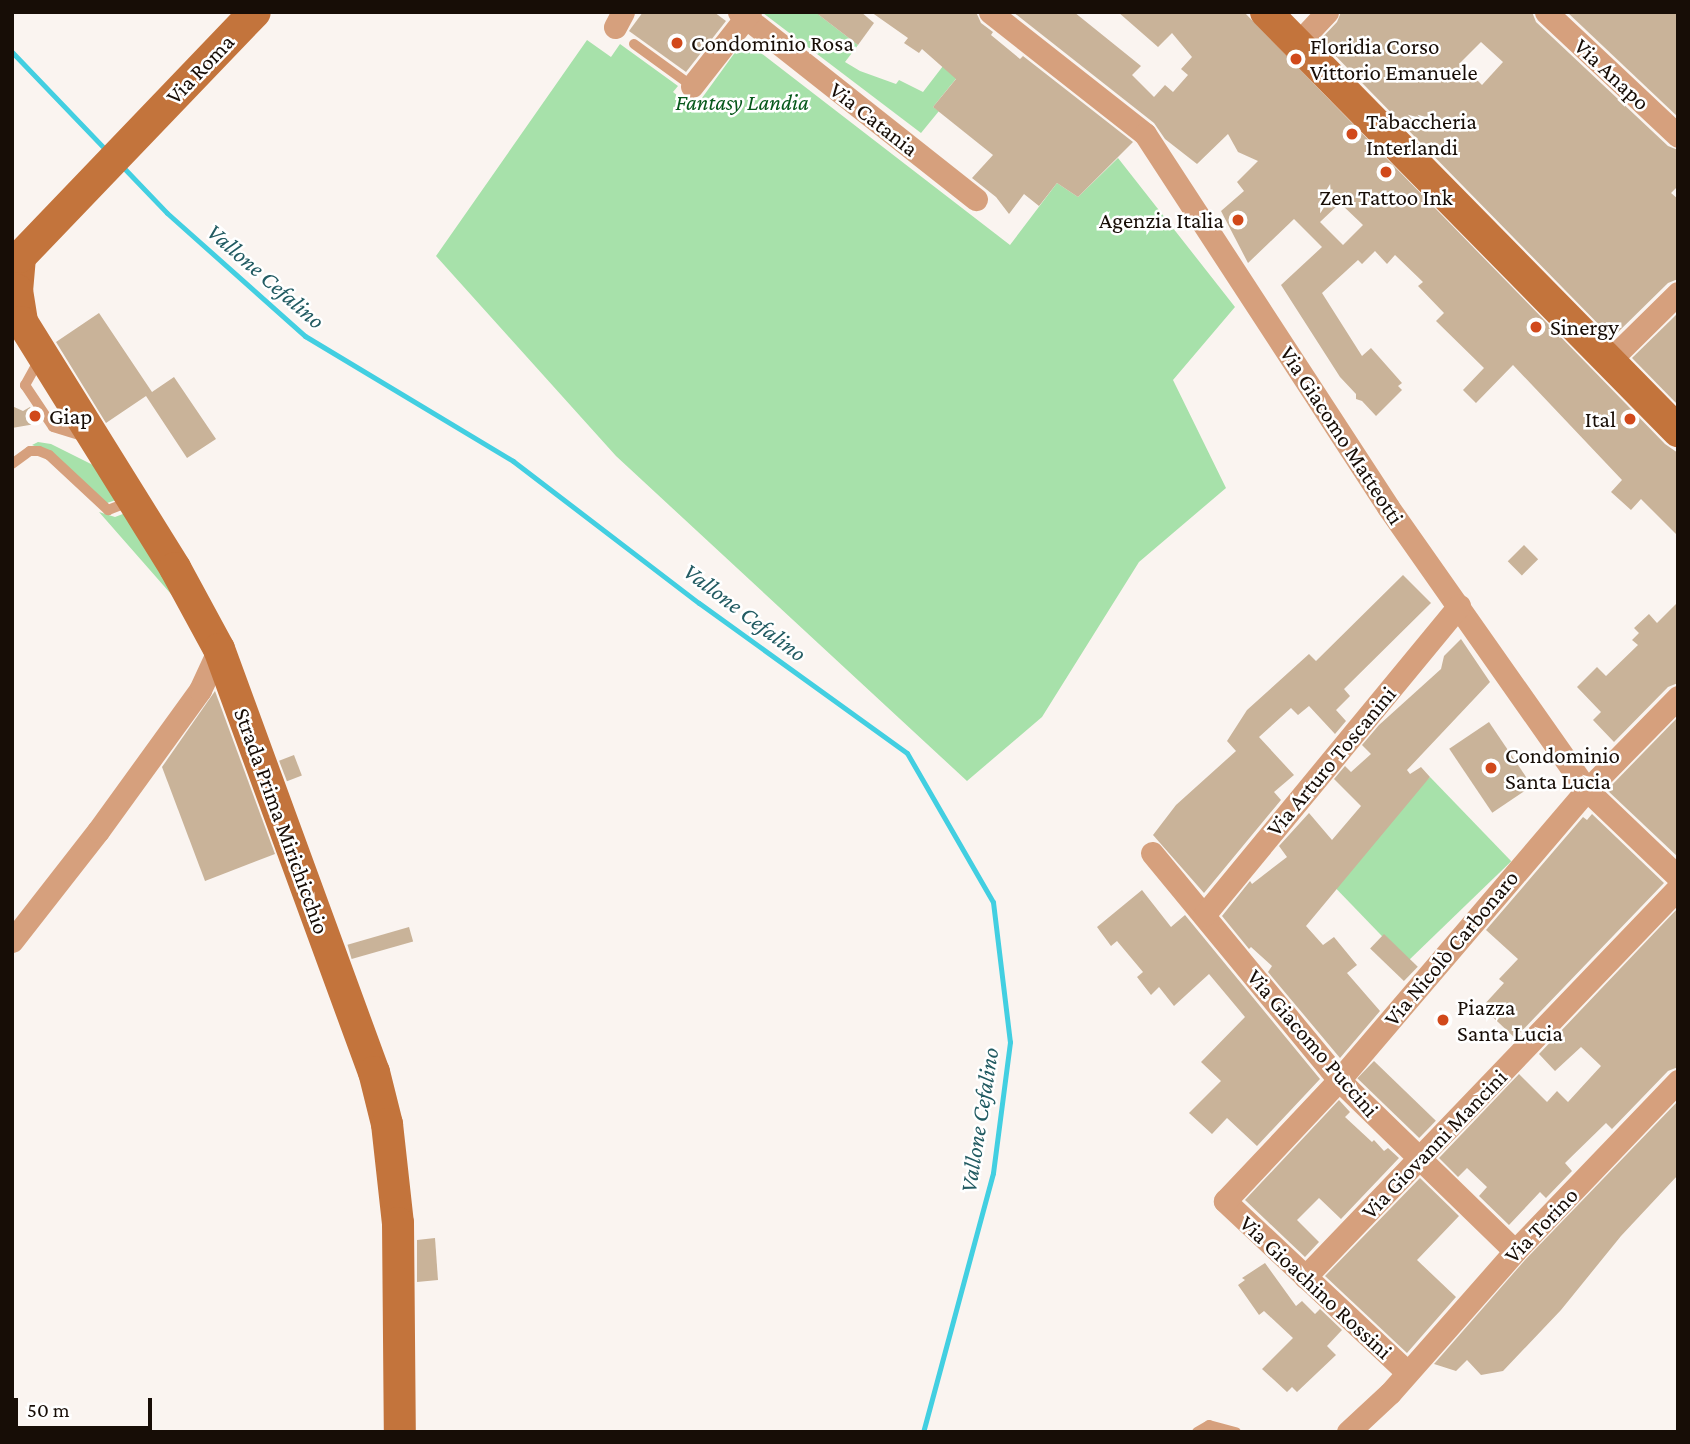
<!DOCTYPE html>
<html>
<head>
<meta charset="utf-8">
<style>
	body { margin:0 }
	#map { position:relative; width:1690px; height:1444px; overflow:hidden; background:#faf4f0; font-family:"Crimson Pro",serif }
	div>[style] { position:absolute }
	.green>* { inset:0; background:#a7e1aa; transform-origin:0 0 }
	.stream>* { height:5px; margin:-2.5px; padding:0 2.5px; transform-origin:2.5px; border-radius:2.5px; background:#42cfe1 }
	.building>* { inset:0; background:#c9b399; transform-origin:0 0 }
	.lane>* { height:10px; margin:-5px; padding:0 5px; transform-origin:5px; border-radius:5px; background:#d6a07d }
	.street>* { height:23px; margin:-11.5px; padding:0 11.5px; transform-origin:11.5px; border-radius:11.5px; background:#d6a07d }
	.secondary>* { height:32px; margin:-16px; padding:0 16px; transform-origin:16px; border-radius:16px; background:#c3743c }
	.dots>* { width:19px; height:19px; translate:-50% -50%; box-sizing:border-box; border:4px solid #fff; border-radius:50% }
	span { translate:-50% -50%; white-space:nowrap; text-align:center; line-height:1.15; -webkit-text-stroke:5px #fff; paint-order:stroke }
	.poi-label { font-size:23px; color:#170d06 }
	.left { translate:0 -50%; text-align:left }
	.right { translate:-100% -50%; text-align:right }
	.street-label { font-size:23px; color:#170d06 }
	.park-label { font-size:23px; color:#06581a; font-style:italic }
	.water-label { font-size:24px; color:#225b62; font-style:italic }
	.frame { position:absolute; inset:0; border:14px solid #170d06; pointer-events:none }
	.scale { position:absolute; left:14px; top:1398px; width:138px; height:32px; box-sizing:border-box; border:4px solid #170d06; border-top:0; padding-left:9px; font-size:21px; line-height:24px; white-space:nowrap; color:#170d06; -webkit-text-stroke:5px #fff; paint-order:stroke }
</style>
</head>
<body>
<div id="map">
	<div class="green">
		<i style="clip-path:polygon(820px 12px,819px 15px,858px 45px,845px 62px,860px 71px,896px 84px,899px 80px,923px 92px,953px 53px,968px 64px,933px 107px,939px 111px,921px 133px,763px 13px)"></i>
		<i style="clip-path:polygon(587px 40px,611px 57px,620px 44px,678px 86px,673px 92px,694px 109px,744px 40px,1010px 245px,1057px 183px,1078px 197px,1118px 158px,1235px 307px,1173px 380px,1226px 488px,1139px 562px,1042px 717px,967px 781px,616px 456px,436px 256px)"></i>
		<i style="clip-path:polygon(38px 442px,51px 444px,95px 466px,116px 500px,107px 503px,100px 498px,51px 452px,32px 445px)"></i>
		<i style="clip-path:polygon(99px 512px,115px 517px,128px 512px,185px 610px)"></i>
		<i style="left:1430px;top:777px;width:117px;height:145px;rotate:46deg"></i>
	</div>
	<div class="stream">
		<i style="left:12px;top:52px;width:137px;rotate:46.2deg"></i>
		<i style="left:121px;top:165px;width:66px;rotate:46.2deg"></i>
		<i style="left:167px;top:213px;width:185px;rotate:41.7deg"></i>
		<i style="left:305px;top:336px;width:243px;rotate:31deg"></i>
		<i style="left:513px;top:461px;width:234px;rotate:37.4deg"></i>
		<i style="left:699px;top:603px;width:256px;rotate:35.8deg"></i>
		<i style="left:907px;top:753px;width:172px;rotate:60deg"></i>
		<i style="left:993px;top:902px;width:141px;rotate:83.1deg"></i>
		<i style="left:1010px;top:1042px;width:132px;rotate:97.4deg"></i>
		<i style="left:993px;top:1173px;width:268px;rotate:105.1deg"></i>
	</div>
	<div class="building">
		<i style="clip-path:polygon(643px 12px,714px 12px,726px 21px,686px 72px,629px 31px)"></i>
		<i style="clip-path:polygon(815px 12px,861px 12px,874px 23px,858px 45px)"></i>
		<i style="clip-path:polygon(871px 12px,976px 12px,981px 23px,993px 32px,991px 35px,1020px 59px,1023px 56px,1133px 142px,1078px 197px,1057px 183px,1039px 206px,1024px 194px,1009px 214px,996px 197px,972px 178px,993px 155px,933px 107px,956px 79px,922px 49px,919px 53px,904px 43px,908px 38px)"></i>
		<i style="clip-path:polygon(evenodd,1013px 12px,1074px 12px,1141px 66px,1132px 75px,1154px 97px,1165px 85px,1173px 92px,1188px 75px,1181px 69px,1192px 57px,1172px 33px,1158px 47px,1118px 12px,1244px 12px,1665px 444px,1678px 453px,1678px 536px,1641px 499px,1631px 510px,1611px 492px,1622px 480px,1513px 365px,1476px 403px,1463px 390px,1484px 368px,1436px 321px,1444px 313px,1418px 286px,1423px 282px,1395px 255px,1387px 264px,1375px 251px,1362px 264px,1358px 260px,1322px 293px,1362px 356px,1371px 348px,1402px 383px,1398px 386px,1402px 390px,1376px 416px,1362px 401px,1356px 399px,1356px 394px,1340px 377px,1281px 285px,1322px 247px,1294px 219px,1248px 263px,1221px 211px,1244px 191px,1237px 182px,1258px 161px,1238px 152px,1228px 134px,1197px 164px,1165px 139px,1154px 123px,1013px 12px,1340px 203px,1363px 225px,1343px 245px,1320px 222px,1340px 203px)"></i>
		<i style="clip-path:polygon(evenodd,1341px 12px,1532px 12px,1536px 22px,1668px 146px,1678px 150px,1678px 186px,1671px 193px,1678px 199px,1678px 279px,1668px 283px,1612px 338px,1320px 40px,1337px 22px,1341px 12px,1481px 42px,1503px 62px,1482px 85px,1460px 63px,1481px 42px)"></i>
		<i style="clip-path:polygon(1567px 12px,1678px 12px,1678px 117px)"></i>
		<i style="clip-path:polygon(99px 313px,152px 392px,174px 377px,216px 439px,187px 458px,146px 396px,106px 423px,56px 342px)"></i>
		<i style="clip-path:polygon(1678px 313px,1678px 405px,1632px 358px)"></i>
		<i style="clip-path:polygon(12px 406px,23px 411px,30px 407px,41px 423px,12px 428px)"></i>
		<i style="left:1524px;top:545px;width:20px;height:23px;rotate:45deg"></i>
		<i style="clip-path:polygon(1403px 575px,1431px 603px,1344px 689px,1350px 696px,1336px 710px,1346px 721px,1335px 734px,1309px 706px,1298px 715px,1291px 708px,1259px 737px,1294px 775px,1274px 792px,1281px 800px,1204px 893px,1153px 835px,1176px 805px,1236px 751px,1227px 741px,1247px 710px,1309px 654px,1316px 661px)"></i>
		<i style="clip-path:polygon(1678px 602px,1678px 683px,1668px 687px,1614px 742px,1593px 720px,1601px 712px,1577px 687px,1597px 667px,1606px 676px,1638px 645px,1632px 640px,1639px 633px,1634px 628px,1649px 614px,1657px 623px)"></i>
		<i style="clip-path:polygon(1461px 639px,1490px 682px,1407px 770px,1410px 774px,1421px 767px,1430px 777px,1306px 926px,1323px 945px,1334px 937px,1357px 965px,1347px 973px,1380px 1011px,1340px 1058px,1268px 972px,1272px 966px,1251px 947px,1249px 949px,1222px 916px,1250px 881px,1252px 884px,1287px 857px,1279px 846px,1309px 813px,1332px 840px,1361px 806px,1334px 779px,1345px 766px,1351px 772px,1371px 754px,1362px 745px,1379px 725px,1441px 669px,1444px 656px)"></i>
		<i style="clip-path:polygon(215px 691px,275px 854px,205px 881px,162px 767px)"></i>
		<i style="clip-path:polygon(1678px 717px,1678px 857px,1607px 790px)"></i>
		<i style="left:1489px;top:722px;width:77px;height:48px;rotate:56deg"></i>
		<i style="left:294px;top:755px;width:22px;height:16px;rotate:69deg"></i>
		<i style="clip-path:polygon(1592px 814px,1664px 883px,1515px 1038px,1482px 1007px,1504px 983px,1499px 979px,1518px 959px,1486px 930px,1583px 817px,1587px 820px)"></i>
		<i style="clip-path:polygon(1142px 890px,1171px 927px,1185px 915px,1320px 1079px,1257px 1146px,1227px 1118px,1212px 1134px,1189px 1113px,1221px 1081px,1201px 1062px,1245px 1017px,1209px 974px,1174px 1006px,1159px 987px,1151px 995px,1137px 977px,1143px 972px,1117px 941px,1111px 946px,1097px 927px)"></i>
		<i style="clip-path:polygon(1678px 908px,1678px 1067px,1668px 1071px,1612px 1129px,1606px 1123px,1565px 1163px,1572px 1171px,1546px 1198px,1540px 1192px,1509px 1225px,1479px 1196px,1487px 1187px,1467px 1168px,1458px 1177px,1439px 1158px,1519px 1074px,1547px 1102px,1557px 1091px,1568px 1102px,1601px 1066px,1581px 1047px,1555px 1071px,1539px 1054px)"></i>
		<i style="left:409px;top:927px;width:15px;height:64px;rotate:74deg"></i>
		<i style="left:1384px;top:934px;width:47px;height:20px;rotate:44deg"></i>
		<i style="left:1374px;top:1061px;width:86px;height:24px;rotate:44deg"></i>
		<i style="clip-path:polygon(1339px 1100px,1350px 1112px,1345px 1117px,1372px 1142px,1374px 1140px,1384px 1151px,1388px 1148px,1399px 1158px,1341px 1219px,1319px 1198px,1297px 1220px,1319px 1242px,1305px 1257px,1245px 1200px)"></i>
		<i style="clip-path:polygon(1678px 1101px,1678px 1175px,1621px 1236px,1561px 1310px,1503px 1371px,1481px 1375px,1467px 1360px,1456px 1371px,1434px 1364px,1525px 1260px)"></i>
		<i style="clip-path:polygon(1420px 1178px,1459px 1216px,1417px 1260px,1456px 1297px,1407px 1353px,1325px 1276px)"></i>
		<i style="clip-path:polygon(435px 1238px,438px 1280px,417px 1282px,417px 1240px)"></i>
		<i style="clip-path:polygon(1265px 1263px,1296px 1306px,1302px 1301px,1315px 1314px,1320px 1309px,1342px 1330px,1327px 1346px,1336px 1355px,1297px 1392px,1292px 1387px,1287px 1392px,1262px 1369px,1293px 1338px,1264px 1311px,1259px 1315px,1238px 1285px,1245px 1280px,1242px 1278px)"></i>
	</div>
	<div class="lane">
		<i style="left:634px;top:44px;width:72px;rotate:35.9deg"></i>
		<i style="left:39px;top:360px;width:29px;rotate:119deg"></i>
		<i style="left:25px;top:385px;width:50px;rotate:56.3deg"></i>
		<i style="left:53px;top:427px;width:34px;rotate:17deg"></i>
		<i style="left:12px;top:464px;width:22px;rotate:-36deg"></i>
		<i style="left:30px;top:451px;width:9px"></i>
		<i style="left:39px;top:451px;width:11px;rotate:22deg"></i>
		<i style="left:49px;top:455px;width:81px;rotate:43deg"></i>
		<i style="left:108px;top:510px;width:25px;rotate:-21deg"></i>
		<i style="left:1197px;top:1432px;width:14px;rotate:-30deg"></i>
		<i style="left:1209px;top:1425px;width:28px;rotate:15deg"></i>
	</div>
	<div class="street">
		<i style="left:739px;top:12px;width:302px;rotate:38.3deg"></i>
		<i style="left:990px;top:12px;width:197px;rotate:38.2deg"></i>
		<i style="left:1145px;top:134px;width:445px;rotate:56.9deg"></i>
		<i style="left:1388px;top:507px;width:346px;rotate:54.9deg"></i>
		<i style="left:1587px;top:790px;width:126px;rotate:43.7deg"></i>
		<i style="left:1546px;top:12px;width:181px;rotate:43.2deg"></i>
		<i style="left:615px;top:27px;width:17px;rotate:-62deg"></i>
		<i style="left:1297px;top:44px;width:44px;rotate:-46.8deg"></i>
		<i style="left:692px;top:86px;width:94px;rotate:-51.9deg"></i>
		<i style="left:1609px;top:361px;width:97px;rotate:-44.6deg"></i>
		<i style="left:1152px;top:853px;width:294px;rotate:50.5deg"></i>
		<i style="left:1339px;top:1080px;width:245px;rotate:44.2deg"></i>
		<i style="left:1204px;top:915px;width:401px;rotate:-50.5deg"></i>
		<i style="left:12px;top:941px;width:140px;rotate:-52deg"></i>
		<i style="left:98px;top:831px;width:174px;rotate:-54.1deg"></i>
		<i style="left:200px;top:690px;width:45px;rotate:-65.1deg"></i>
		<i style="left:1305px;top:1277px;width:539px;rotate:-46.2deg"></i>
		<i style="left:1407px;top:1372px;width:250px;rotate:-136.8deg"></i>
		<i style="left:1225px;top:1201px;width:166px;rotate:-46.7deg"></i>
		<i style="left:1339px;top:1080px;width:382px;rotate:-49.5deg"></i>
		<i style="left:1587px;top:790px;width:130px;rotate:-45.6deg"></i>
		<i style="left:1348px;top:1432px;width:57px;rotate:-42.9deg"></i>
		<i style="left:1390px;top:1393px;width:189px;rotate:-48.6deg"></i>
		<i style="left:1515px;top:1251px;width:236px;rotate:-46.2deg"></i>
	</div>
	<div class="secondary">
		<i style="left:1266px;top:12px;width:588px;rotate:45.48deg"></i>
		<i style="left:20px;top:257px;width:33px;rotate:95deg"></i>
		<i style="left:17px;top:290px;width:32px;rotate:81deg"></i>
		<i style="left:22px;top:322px;width:290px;rotate:58.1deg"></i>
		<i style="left:175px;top:568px;width:92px;rotate:61.5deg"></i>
		<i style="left:219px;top:649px;width:451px;rotate:69.9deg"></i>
		<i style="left:374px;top:1072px;width:54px;rotate:76deg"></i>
		<i style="left:387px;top:1124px;width:100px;rotate:83.7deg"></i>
		<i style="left:398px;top:1223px;width:209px;rotate:89.5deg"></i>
		<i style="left:20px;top:257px;width:339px;rotate:-46.2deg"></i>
	</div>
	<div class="dots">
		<i style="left:677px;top:43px;background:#d1491b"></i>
		<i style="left:1296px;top:59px;background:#d1491b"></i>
		<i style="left:1352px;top:134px;background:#d1491b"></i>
		<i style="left:1386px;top:172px;background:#d1491b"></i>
		<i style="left:1238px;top:220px;background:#d1491b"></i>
		<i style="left:1536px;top:327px;background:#d1491b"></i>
		<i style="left:35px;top:416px;background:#d1491b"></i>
		<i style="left:1630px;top:419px;background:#d1491b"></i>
		<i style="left:1491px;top:768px;background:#d1491b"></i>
		<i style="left:1443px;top:1020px;background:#d1491b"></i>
	</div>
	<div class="poi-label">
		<span class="left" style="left:691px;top:43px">Condominio Rosa</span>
		<span class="left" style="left:1310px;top:59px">Floridia Corso<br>Vittorio Emanuele</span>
		<span class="left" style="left:1366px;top:134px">Tabaccheria<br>Interlandi</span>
		<span style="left:1386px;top:197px">Zen Tattoo Ink</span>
		<span class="right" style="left:1224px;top:220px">Agenzia Italia</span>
		<span class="left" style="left:1550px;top:327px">Sinergy</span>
		<span class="left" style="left:49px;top:416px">Giap</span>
		<span class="right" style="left:1616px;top:419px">Ital</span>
		<span class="left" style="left:1505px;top:768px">Condominio<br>Santa Lucia</span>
		<span class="left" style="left:1457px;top:1020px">Piazza<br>Santa Lucia</span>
	</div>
	<div class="street-label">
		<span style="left:200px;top:69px;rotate:-46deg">Via Roma</span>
		<span style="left:1612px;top:74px;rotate:43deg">Via Anapo</span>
		<span style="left:874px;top:119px;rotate:38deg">Via Catania</span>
		<span style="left:1342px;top:435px;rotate:57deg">Via Giacomo Matteotti</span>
		<span style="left:1331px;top:761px;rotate:-50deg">Via Arturo Toscanini</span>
		<span style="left:282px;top:821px;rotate:70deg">Strada Prima Mirichicchio</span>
		<span style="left:1451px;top:948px;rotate:-50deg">Via Nicolò Carbonaro</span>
		<span style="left:1313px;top:1043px;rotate:49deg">Via Giacomo Puccini</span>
		<span style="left:1434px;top:1144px;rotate:-46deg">Via Giovanni Mancini</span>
		<span style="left:1541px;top:1225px;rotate:-46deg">Via Torino</span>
		<span style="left:1316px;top:1287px;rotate:43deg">Via Gioachino Rossini</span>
	</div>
	<div class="park-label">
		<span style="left:742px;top:102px">Fantasy Landia</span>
	</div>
	<div class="water-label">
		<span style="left:266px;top:276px;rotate:41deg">Vallone Cefalino</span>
		<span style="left:745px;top:612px;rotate:37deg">Vallone Cefalino</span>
		<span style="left:979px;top:1120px;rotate:-81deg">Vallone Cefalino</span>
	</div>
	<div class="frame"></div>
	<div class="scale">50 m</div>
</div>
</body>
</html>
